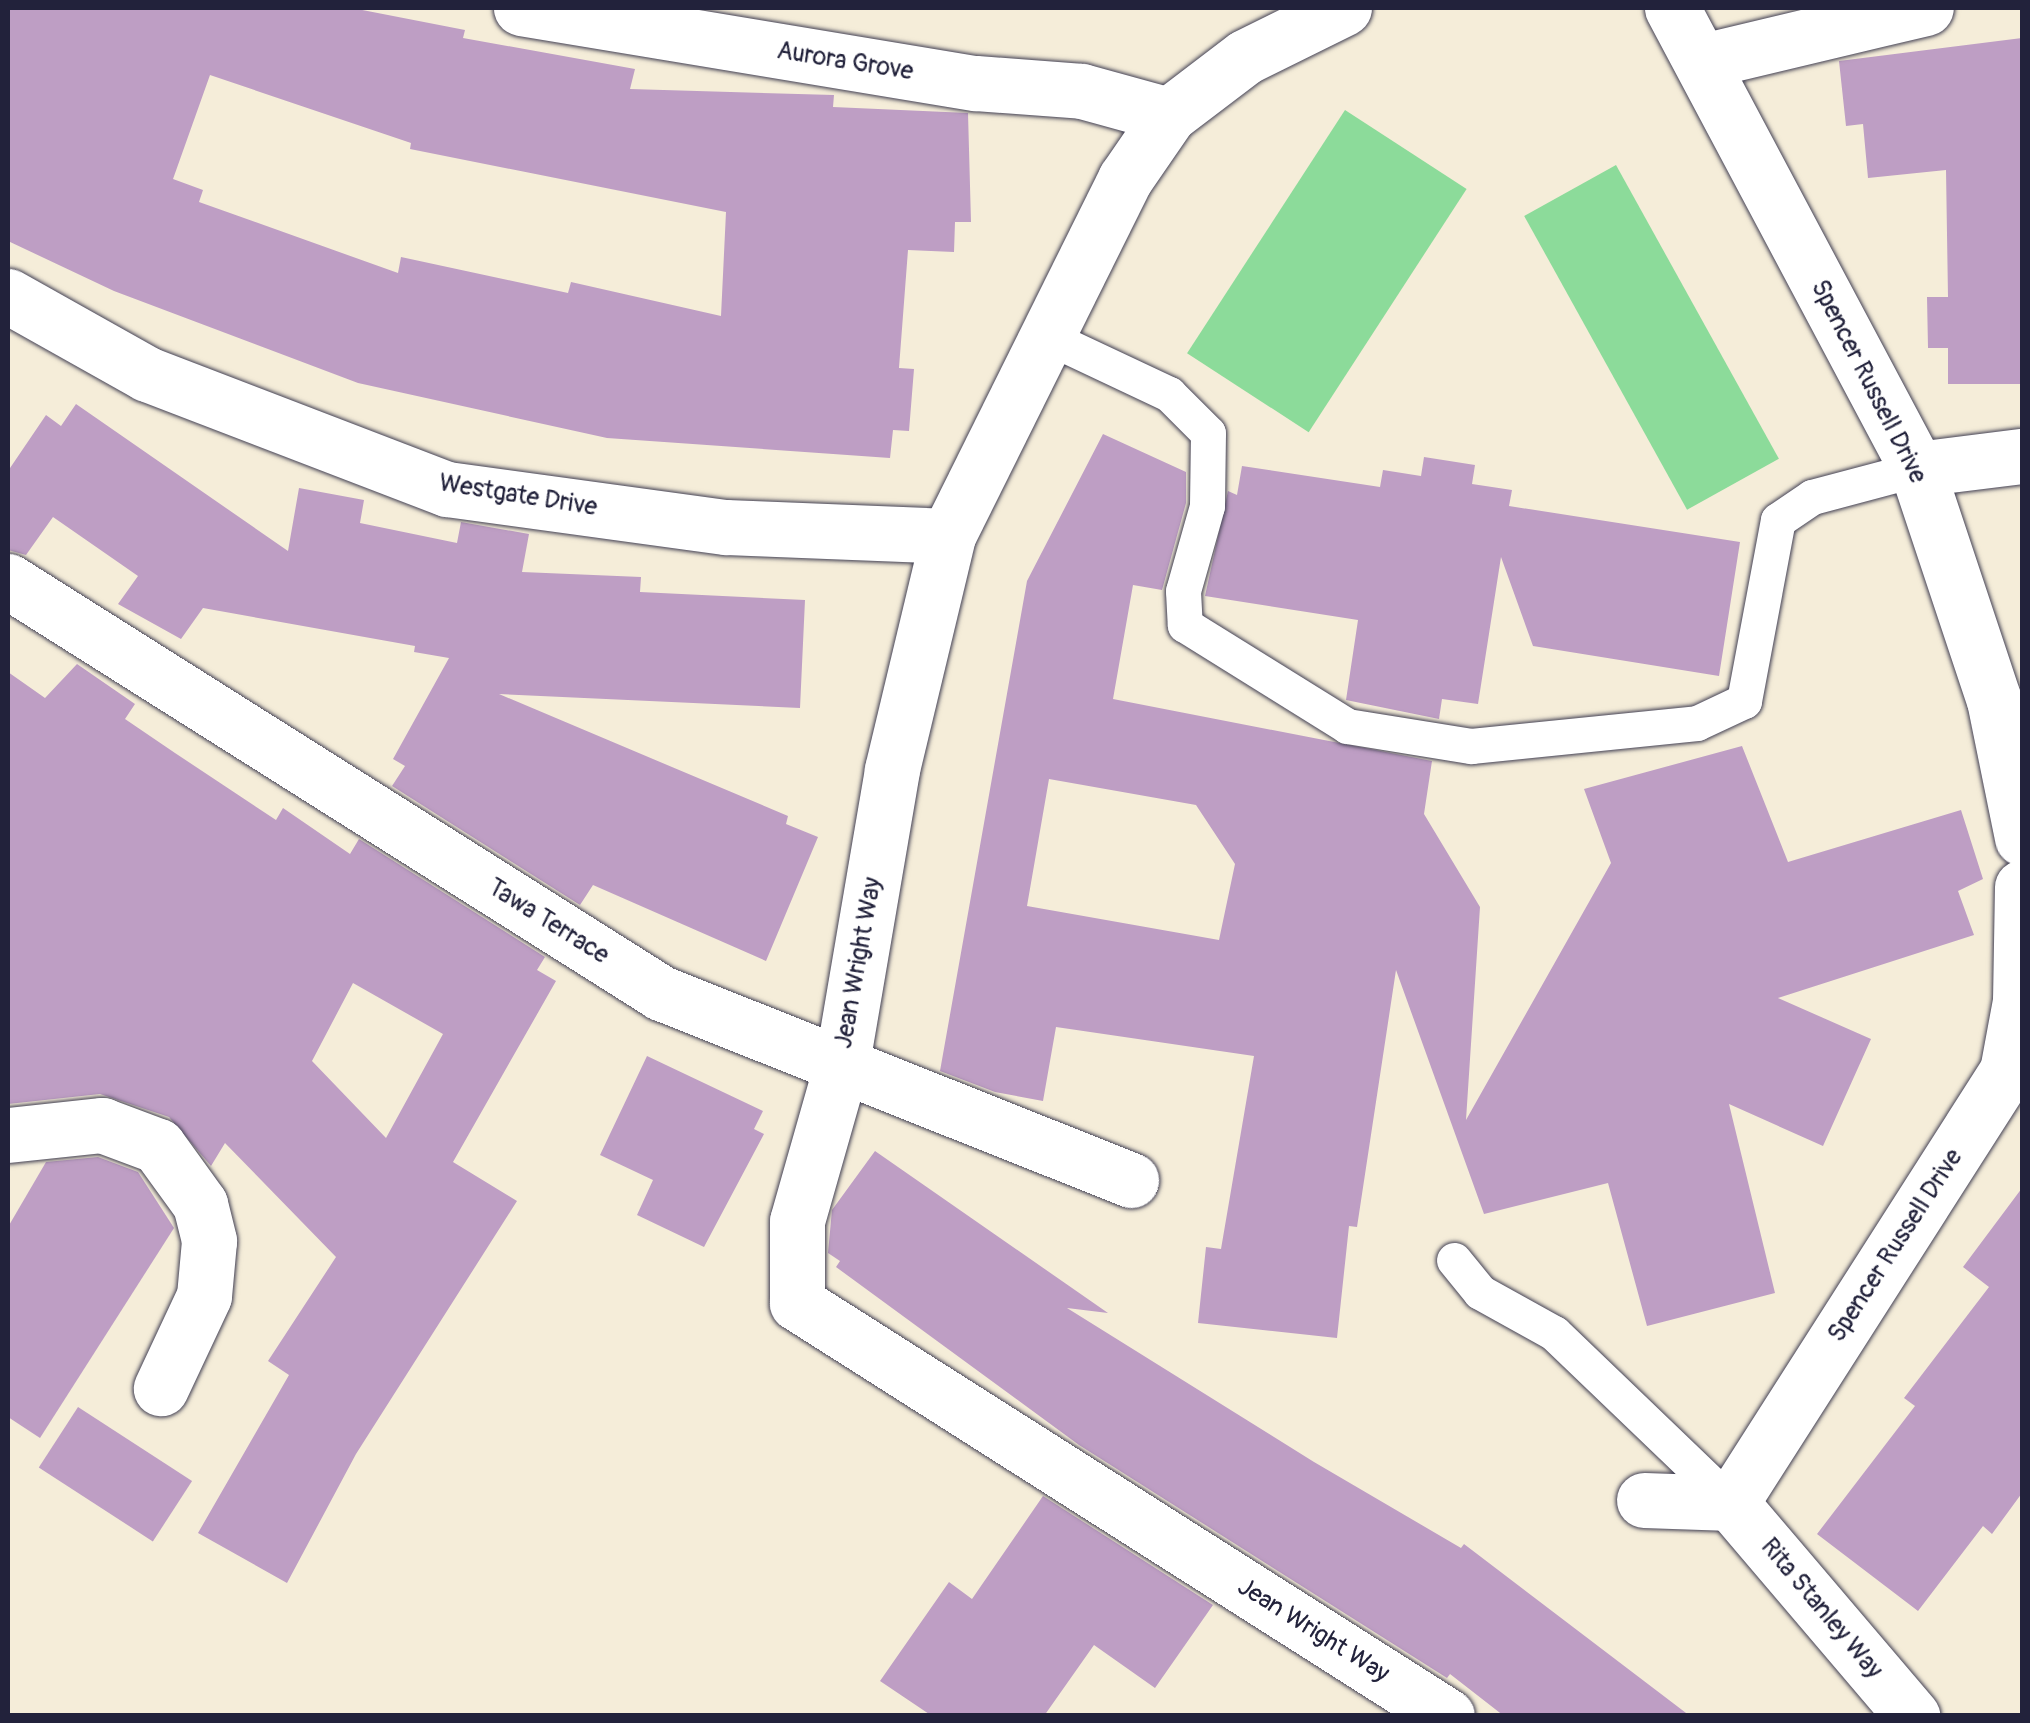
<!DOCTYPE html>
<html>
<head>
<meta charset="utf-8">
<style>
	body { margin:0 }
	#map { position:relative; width:2030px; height:1723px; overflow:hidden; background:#f5edd9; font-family:Pangolin,sans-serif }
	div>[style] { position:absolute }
	.green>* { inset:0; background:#8cdb9a; transform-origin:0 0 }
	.building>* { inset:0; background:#be9ec4; transform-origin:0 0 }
	.roads { filter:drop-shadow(0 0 2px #424053) drop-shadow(0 0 2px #424053) }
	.service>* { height:35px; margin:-17.5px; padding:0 17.5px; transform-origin:17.5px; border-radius:17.5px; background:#fff }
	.minor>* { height:55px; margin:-27.5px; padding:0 27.5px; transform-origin:27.5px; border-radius:27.5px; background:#fff }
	span { translate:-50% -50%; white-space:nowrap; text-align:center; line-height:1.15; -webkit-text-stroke:9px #fff; paint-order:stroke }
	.street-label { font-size:25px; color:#22223b }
	.frame { position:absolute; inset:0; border:10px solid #22223b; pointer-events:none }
</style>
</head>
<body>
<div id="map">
	<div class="green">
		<i style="left:1345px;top:110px;width:145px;height:290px;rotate:33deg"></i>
		<i style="left:1616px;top:165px;width:336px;height:105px;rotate:61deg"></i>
	</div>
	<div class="building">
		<i style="clip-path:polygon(evenodd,8px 8px,352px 8px,465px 30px,463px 38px,635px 69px,630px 89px,834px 95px,833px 107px,968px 113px,971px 222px,955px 222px,954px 252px,908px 250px,899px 368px,914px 369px,909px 431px,893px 430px,890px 458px,607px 438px,358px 383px,114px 291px,8px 241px,8px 8px,210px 75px,411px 143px,410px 149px,726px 212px,721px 316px,571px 282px,568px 293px,401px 257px,398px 273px,199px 202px,203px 190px,173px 179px,210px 75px)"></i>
		<i style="clip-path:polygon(2022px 38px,2022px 384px,1948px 384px,1948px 348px,1928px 348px,1927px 297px,1948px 297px,1946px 170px,1868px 178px,1863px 124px,1846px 126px,1839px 61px)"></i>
		<i style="clip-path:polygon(76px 404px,288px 551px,299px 488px,364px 500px,360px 523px,457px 543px,461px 522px,529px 534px,522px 572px,641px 577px,640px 592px,805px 600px,800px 708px,499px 694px,788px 816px,786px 824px,818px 837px,766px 961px,593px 885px,580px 905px,392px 786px,405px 766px,393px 759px,449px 658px,414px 652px,415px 646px,203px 608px,181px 639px,118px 604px,138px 576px,53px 517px,26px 555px,8px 550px,8px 471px,46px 415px,61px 426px)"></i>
		<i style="clip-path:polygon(evenodd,1103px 434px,1186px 472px,1186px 503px,1162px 590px,1133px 585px,1113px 699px,1432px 761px,1424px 814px,1480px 907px,1466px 1120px,1611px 863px,1584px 789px,1742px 746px,1788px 862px,1961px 810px,1983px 879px,1958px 891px,1974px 935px,1778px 998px,1871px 1039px,1823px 1146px,1729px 1104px,1775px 1293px,1647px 1326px,1608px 1183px,1484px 1214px,1396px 970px,1357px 1227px,1349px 1226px,1337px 1338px,1198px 1323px,1206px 1247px,1221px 1249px,1254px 1056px,1056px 1027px,1043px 1101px,995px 1092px,940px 1071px,1027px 581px,1103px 434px,1049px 779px,1196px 805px,1235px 864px,1219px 940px,1027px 906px,1049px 779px)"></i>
		<i style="clip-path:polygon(1424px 457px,1475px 465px,1472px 484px,1512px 490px,1509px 506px,1740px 542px,1719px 676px,1533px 646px,1501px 557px,1478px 704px,1442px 699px,1439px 719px,1346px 700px,1358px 620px,1205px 596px,1228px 491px,1237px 495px,1242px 466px,1380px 487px,1383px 470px,1421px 476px)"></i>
		<i style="clip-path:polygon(evenodd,77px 664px,135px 704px,125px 719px,175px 753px,276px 820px,283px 808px,350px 854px,359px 839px,545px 957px,537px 970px,556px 981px,453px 1162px,517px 1201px,356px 1454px,287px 1583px,198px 1533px,289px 1375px,268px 1361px,336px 1257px,225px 1143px,211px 1166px,169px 1117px,100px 1094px,8px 1104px,8px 672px,45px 698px,77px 664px,353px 983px,443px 1034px,386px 1138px,312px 1061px,353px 983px)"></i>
		<i style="clip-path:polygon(647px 1056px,763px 1111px,754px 1129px,764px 1134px,704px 1247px,637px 1215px,653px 1180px,600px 1155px)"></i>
		<i style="clip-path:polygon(875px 1151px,1108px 1313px,1067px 1308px,1314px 1462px,1461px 1548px,1464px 1544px,1690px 1716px,1504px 1716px,1450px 1674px,1447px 1678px,1079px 1445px,836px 1267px,840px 1261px,828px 1253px,832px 1210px)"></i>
		<i style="clip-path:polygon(98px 1157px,138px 1172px,174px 1228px,40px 1438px,8px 1417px,8px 1227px,46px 1162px)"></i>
		<i style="clip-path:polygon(2022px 1188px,2022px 1493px,1992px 1534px,1983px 1526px,1918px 1611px,1817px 1534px,1915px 1406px,1904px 1398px,1989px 1287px,1963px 1267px)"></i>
		<i style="left:78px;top:1407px;width:136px;height:72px;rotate:33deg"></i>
		<i style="clip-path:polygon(1043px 1496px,1213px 1605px,1155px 1688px,1094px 1645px,1044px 1716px,932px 1716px,880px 1681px,949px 1582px,972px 1599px)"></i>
	</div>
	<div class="roads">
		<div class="service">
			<i style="left:1048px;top:337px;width:134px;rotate:25.2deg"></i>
			<i style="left:1169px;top:394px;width:55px;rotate:45deg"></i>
			<i style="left:1208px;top:433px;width:73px;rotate:90.8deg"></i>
			<i style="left:1207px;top:506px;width:88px;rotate:105.8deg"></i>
			<i style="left:1183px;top:591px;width:34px;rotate:87deg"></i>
			<i style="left:1185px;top:625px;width:191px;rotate:31.9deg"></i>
			<i style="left:1347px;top:726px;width:126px;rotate:9.2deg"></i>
			<i style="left:1471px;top:746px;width:227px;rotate:-5.8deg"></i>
			<i style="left:1697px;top:723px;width:52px;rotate:-25.1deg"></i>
			<i style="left:1744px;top:701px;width:184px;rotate:-79.4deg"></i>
			<i style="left:1778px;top:520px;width:41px;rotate:-34.1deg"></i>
			<i style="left:1812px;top:497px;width:109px;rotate:-14.9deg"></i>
			<i style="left:1454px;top:1260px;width:41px;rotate:50.9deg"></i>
			<i style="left:1480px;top:1292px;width:85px;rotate:29deg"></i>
			<i style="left:1554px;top:1333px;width:245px;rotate:43.8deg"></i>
		</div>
		<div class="minor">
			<i style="left:521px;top:8px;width:461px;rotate:9.4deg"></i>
			<i style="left:976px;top:83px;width:106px;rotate:4.3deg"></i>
			<i style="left:1082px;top:91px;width:90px;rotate:15.4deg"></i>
			<i style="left:1344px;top:8px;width:110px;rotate:153.7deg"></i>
			<i style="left:1245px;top:57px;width:96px;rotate:142.7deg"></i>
			<i style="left:1169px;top:115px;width:78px;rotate:124.5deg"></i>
			<i style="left:1125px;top:179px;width:398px;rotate:116.4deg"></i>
			<i style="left:948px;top:536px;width:241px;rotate:103.5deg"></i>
			<i style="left:892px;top:770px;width:297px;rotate:99.7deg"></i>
			<i style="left:842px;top:1063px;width:164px;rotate:105.9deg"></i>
			<i style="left:797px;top:1221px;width:82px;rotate:90deg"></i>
			<i style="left:797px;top:1303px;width:770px;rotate:32.43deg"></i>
			<i style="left:1672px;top:8px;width:522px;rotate:62.01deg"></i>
			<i style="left:1917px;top:469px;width:243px;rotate:71.6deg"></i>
			<i style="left:1994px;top:700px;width:141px;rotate:78.5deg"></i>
			<i style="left:1703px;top:61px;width:229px;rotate:-13.4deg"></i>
			<i style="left:8px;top:296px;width:159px;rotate:29.3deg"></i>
			<i style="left:147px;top:374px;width:321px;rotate:21deg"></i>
			<i style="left:447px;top:489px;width:282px;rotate:7.8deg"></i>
			<i style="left:726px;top:527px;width:222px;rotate:2.3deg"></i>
			<i style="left:1917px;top:469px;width:106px;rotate:-7.1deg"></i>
			<i style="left:8px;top:581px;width:772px;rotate:32.25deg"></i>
			<i style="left:661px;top:993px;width:506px;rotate:21.7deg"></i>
			<i style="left:8px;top:1135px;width:95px;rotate:-6.1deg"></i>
			<i style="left:102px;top:1125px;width:60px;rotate:20.6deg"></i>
			<i style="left:158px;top:1146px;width:72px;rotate:54.1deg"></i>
			<i style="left:200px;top:1204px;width:38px;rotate:76deg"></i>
			<i style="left:209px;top:1241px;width:55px;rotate:95.2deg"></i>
			<i style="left:204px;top:1296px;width:102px;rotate:115.1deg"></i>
			<i style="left:1644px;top:1500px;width:87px;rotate:2deg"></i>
			<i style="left:1731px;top:1503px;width:513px;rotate:-57.43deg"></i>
			<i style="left:2007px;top:1071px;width:71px;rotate:-79.5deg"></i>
			<i style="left:2020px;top:1001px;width:114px;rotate:-89deg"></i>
			<i style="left:1731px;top:1503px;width:280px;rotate:49.6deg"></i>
		</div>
	</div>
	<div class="street-label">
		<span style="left:845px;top:62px;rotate:9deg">Aurora Grove</span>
		<span style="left:1868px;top:382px;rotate:63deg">Spencer Russell Drive</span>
		<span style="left:518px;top:496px;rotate:9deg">Westgate Drive</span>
		<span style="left:548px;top:922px;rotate:32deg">Tawa Terrace</span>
		<span style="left:859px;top:963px;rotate:-80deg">Jean Wright Way</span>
		<span style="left:1896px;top:1246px;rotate:-57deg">Spencer Russell Drive</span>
		<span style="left:1821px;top:1609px;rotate:50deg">Rita Stanley Way</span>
		<span style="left:1313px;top:1631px;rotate:32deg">Jean Wright Way</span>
	</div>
	<div class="frame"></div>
</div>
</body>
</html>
